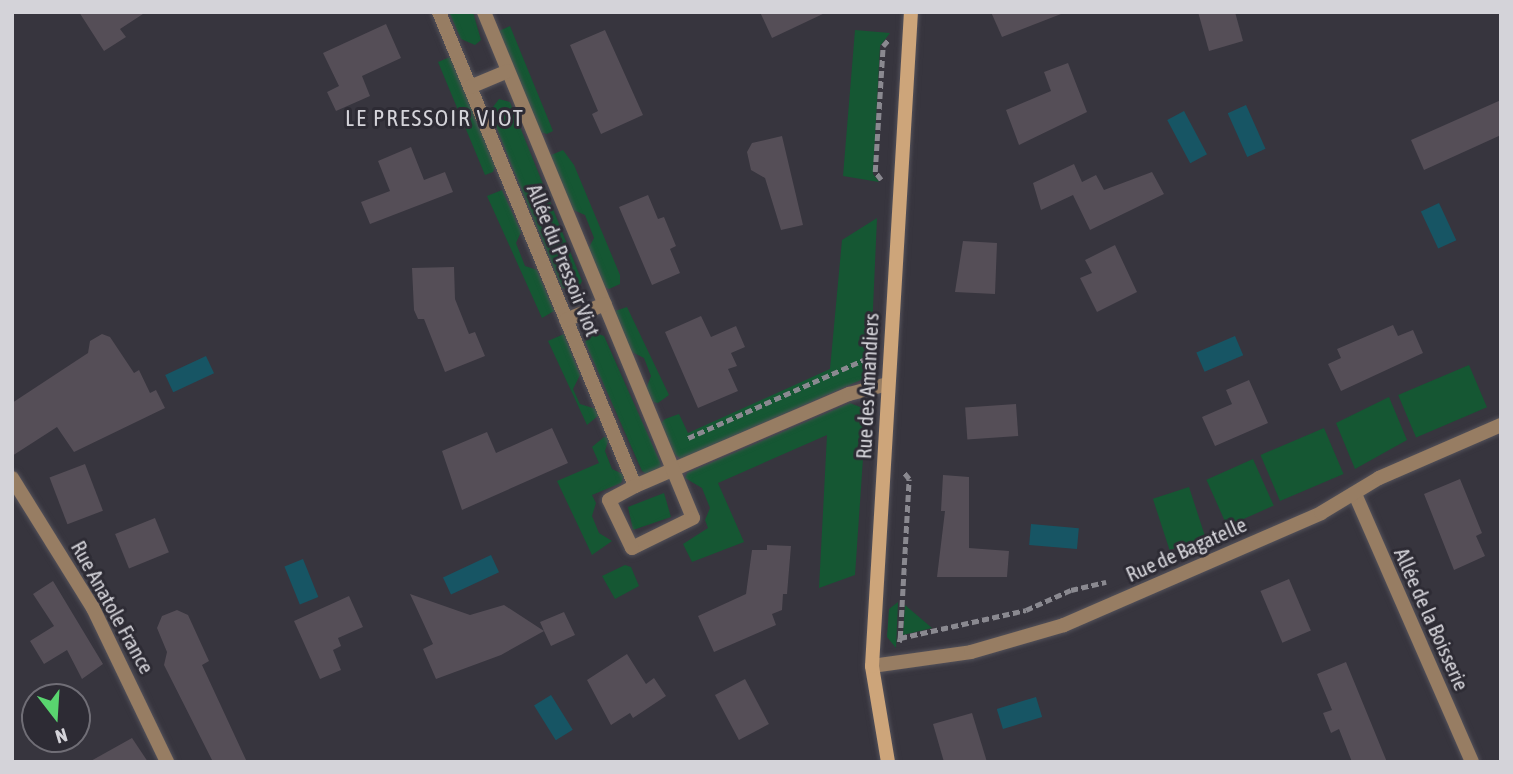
<!DOCTYPE html>
<html>
<head>
<meta charset="utf-8">
<style>
	body { margin:0 }
	#map { position:relative; width:1513px; height:774px; overflow:hidden; background:#37353e; font-family:"Asap Condensed",sans-serif }
	div>[style] { position:absolute }
	.green>* { inset:0; background:#155733; transform-origin:0 0 }
	.water>* { inset:0; background:#175564; transform-origin:0 0 }
	.building>* { inset:0; background:#554e57; transform-origin:0 0 }
	.path>* { height:4.5px; margin-top:-2.25px; transform-origin:0; background:repeating-linear-gradient(90deg,#8a8990 0 7px,transparent 0 10.5px) }
	.roads { filter:drop-shadow(0 0 2px #53515a) drop-shadow(0 0 2px #53515a) }
	.street>* { height:14px; margin:-7px; padding:0 7px; transform-origin:7px; border-radius:7px; background:#977d63 }
	.secondary>* { height:14px; margin:-7px; padding:0 7px; transform-origin:7px; border-radius:7px; background:#cda57a }
	span { translate:-50% -50%; white-space:nowrap; text-align:center; line-height:1.15; -webkit-text-stroke:6px #2d2b34; paint-order:stroke }
	.street-label { font-size:21px; color:#d4d3d9 }
	.neighbourhood-label { font-size:23px; color:#d4d3d9; letter-spacing:2px }
	.frame { position:absolute; inset:0; border:14px solid #d4d3d9; pointer-events:none }
	.north { position:absolute; left:21px; top:683px; width:70px; height:70px; box-sizing:border-box; background:#2d2b34; border:2px solid #706e76; border-radius:50%; rotate:163deg; font-size:19px; font-weight:700; line-height:28px; text-align:center; color:#d4d3d9 }
	.north::after { content:''; display:block; margin:auto; width:24px; height:32px; background:#59d56f; clip-path:polygon(50% 0,100% 100%,50% 72%,0 100%) }
</style>
</head>
<body>
<div id="map">
	<div class="green">
		<i style="clip-path:polygon(449px 12px,473px 12px,481px 40px,475px 45px,461px 39px)"></i>
		<i style="clip-path:polygon(510px 26px,553px 131px,547px 134px,540px 132px,499px 31px)"></i>
		<i style="clip-path:polygon(855px 30px,890px 33px,880px 46px,873px 174px,879px 182px,843px 176px)"></i>
		<i style="clip-path:polygon(450px 57px,496px 164px,493px 172px,485px 175px,438px 62px)"></i>
		<i style="clip-path:polygon(499px 99px,510px 102px,582px 281px,577px 291px,562px 288px,509px 159px,490px 111px)"></i>
		<i style="clip-path:polygon(563px 150px,574px 165px,620px 275px,620px 284px,609px 289px,602px 286px,587px 251px,594px 238px,585px 215px,571px 209px,549px 156px)"></i>
		<i style="clip-path:polygon(502px 190px,521px 232px,516px 243px,525px 266px,537px 270px,554px 311px,542px 318px,487px 196px)"></i>
		<i style="clip-path:polygon(877px 218px,870px 376px,681px 459px,675px 455px,661px 423px,665px 419px,679px 414px,688px 433px,830px 369px,842px 240px)"></i>
		<i style="clip-path:polygon(627px 307px,669px 395px,658px 403px,653px 402px,646px 389px,651px 376px,644px 358px,630px 351px,614px 316px,615px 311px)"></i>
		<i style="clip-path:polygon(593px 332px,604px 336px,660px 462px,661px 468px,648px 475px,642px 471px,585px 342px)"></i>
		<i style="clip-path:polygon(564px 334px,580px 375px,573px 389px,580px 404px,596px 409px,599px 415px,587px 425px,548px 341px)"></i>
		<i style="left:1469px;top:365px;width:46px;height:77px;rotate:67deg"></i>
		<i style="clip-path:polygon(1389px 397px,1407px 440px,1355px 469px,1336px 423px)"></i>
		<i style="clip-path:polygon(850px 403px,865px 409px,866px 415px,855px 575px,819px 588px,827px 435px,718px 483px,744px 542px,692px 562px,683px 544px,708px 528px,705px 520px,710px 508px,702px 488px,685px 478px,687px 473px)"></i>
		<i style="left:1324px;top:428px;width:50px;height:69px;rotate:67deg"></i>
		<i style="clip-path:polygon(604px 437px,609px 438px,605px 451px,612px 469px,625px 475px,621px 483px,592px 495px,596px 503px,592px 516px,599px 533px,612px 541px,592px 555px,557px 481px,599px 463px,592px 447px)"></i>
		<i style="left:1253px;top:459px;width:51px;height:51px;rotate:66deg"></i>
		<i style="left:1189px;top:487px;width:54px;height:38px;rotate:72deg"></i>
		<i style="clip-path:polygon(664px 493px,671px 517px,633px 530px,628px 507px)"></i>
		<i style="clip-path:polygon(625px 565px,631px 567px,639px 586px,615px 599px,602px 576px)"></i>
		<i style="clip-path:polygon(898px 602px,896px 648px,887px 637px,889px 609px)"></i>
		<i style="clip-path:polygon(905px 605px,932px 628px,903px 635px)"></i>
	</div>
	<div class="water">
		<i style="left:1246px;top:105px;width:48px;height:20px;rotate:66deg"></i>
		<i style="left:1184px;top:111px;width:49px;height:19px;rotate:62deg"></i>
		<i style="left:1439px;top:203px;width:41px;height:20px;rotate:65deg"></i>
		<i style="left:1235px;top:336px;width:21px;height:42px;rotate:67deg"></i>
		<i style="left:206px;top:356px;width:19px;height:45px;rotate:65deg"></i>
		<i style="left:1031px;top:524px;width:48px;height:21px;rotate:5deg"></i>
		<i style="left:491px;top:555px;width:19px;height:53px;rotate:65deg"></i>
		<i style="left:303px;top:559px;width:41px;height:20px;rotate:68deg"></i>
		<i style="left:551px;top:695px;width:41px;height:20px;rotate:58deg"></i>
		<i style="left:1036px;top:697px;width:21px;height:41px;rotate:73deg"></i>
	</div>
	<div class="building">
		<i style="clip-path:polygon(79px 12px,146px 12px,120px 29px,126px 37px,104px 51px)"></i>
		<i style="clip-path:polygon(760px 12px,827px 12px,772px 38px)"></i>
		<i style="clip-path:polygon(991px 12px,1061px 12px,1061px 14px,1002px 37px)"></i>
		<i style="clip-path:polygon(1198px 12px,1235px 12px,1243px 41px,1209px 51px)"></i>
		<i style="clip-path:polygon(386px 24px,401px 58px,362px 76px,370px 96px,336px 111px,327px 92px,339px 86px,323px 53px)"></i>
		<i style="clip-path:polygon(605px 30px,643px 115px,601px 134px,592px 114px,598px 111px,570px 45px)"></i>
		<i style="clip-path:polygon(1068px 63px,1087px 112px,1019px 145px,1006px 110px,1051px 91px,1044px 72px)"></i>
		<i style="clip-path:polygon(1501px 100px,1501px 135px,1424px 170px,1411px 140px)"></i>
		<i style="clip-path:polygon(782px 136px,803px 225px,781px 230px,765px 178px,751px 170px,747px 152px,752px 143px)"></i>
		<i style="clip-path:polygon(411px 147px,424px 180px,445px 172px,453px 192px,370px 224px,361px 202px,390px 191px,378px 161px)"></i>
		<i style="clip-path:polygon(1074px 164px,1082px 182px,1096px 175px,1104px 190px,1152px 172px,1164px 194px,1090px 230px,1073px 195px,1041px 210px,1033px 183px)"></i>
		<i style="clip-path:polygon(648px 195px,658px 219px,664px 217px,676px 246px,670px 249px,680px 273px,652px 285px,619px 207px)"></i>
		<i style="clip-path:polygon(963px 241px,997px 243px,995px 294px,955px 292px)"></i>
		<i style="clip-path:polygon(1115px 245px,1137px 292px,1097px 312px,1080px 278px,1092px 273px,1085px 260px)"></i>
		<i style="clip-path:polygon(454px 267px,455px 299px,469px 334px,475px 332px,485px 356px,445px 372px,424px 319px,418px 319px,414px 310px,412px 268px)"></i>
		<i style="clip-path:polygon(701px 316px,711px 337px,736px 326px,745px 347px,731px 353px,737px 366px,728px 369px,738px 391px,698px 408px,665px 332px)"></i>
		<i style="clip-path:polygon(1393px 325px,1398px 336px,1413px 330px,1423px 353px,1341px 391px,1328px 364px,1341px 358px,1337px 349px)"></i>
		<i style="clip-path:polygon(102px 334px,110px 337px,134px 373px,139px 370px,150px 393px,156px 390px,165px 408px,74px 452px,57px 427px,12px 456px,12px 403px,88px 353px,90px 341px)"></i>
		<i style="clip-path:polygon(1249px 380px,1268px 423px,1215px 446px,1202px 417px,1232px 404px,1226px 390px)"></i>
		<i style="left:1016px;top:404px;width:32px;height:51px;rotate:86deg"></i>
		<i style="clip-path:polygon(552px 428px,568px 463px,462px 510px,442px 451px,487px 432px,496px 453px)"></i>
		<i style="left:85px;top:464px;width:50px;height:38px;rotate:69deg"></i>
		<i style="clip-path:polygon(943px 475px,969px 477px,969px 548px,1009px 551px,1007px 577px,937px 577px,945px 511px,941px 511px)"></i>
		<i style="clip-path:polygon(1460px 479px,1482px 533px,1476px 536px,1485px 556px,1454px 570px,1424px 494px)"></i>
		<i style="left:155px;top:518px;width:37px;height:43px;rotate:68deg"></i>
		<i style="clip-path:polygon(767px 545px,791px 546px,787px 594px,783px 594px,782px 610px,772px 614px,776px 625px,714px 652px,698px 616px,746px 594px,752px 550px,767px 550px)"></i>
		<i style="left:1289px;top:579px;width:56px;height:31px;rotate:67deg"></i>
		<i style="clip-path:polygon(53px 581px,103px 664px,82px 679px,67px 650px,44px 664px,30px 641px,54px 626px,33px 594px)"></i>
		<i style="clip-path:polygon(410px 594px,470px 615px,504px 605px,544px 631px,540px 622px,564px 612px,575px 635px,551px 646px,544px 631px,501px 655px,436px 679px,423px 649px,433px 644px)"></i>
		<i style="clip-path:polygon(349px 596px,363px 627px,338px 638px,341px 646px,333px 650px,341px 670px,320px 679px,294px 621px)"></i>
		<i style="clip-path:polygon(177px 610px,188px 615px,209px 661px,202px 665px,247px 762px,213px 762px,164px 665px,167px 652px,157px 628px,162px 616px)"></i>
		<i style="clip-path:polygon(627px 654px,646px 684px,654px 678px,666px 696px,633px 718px,630px 713px,611px 725px,587px 680px)"></i>
		<i style="clip-path:polygon(1346px 662px,1387px 762px,1352px 762px,1339px 729px,1331px 733px,1323px 713px,1332px 710px,1317px 674px)"></i>
		<i style="left:745px;top:679px;width:51px;height:34px;rotate:62deg"></i>
		<i style="clip-path:polygon(972px 713px,987px 762px,944px 762px,933px 724px)"></i>
		<i style="clip-path:polygon(132px 738px,148px 762px,89px 762px)"></i>
	</div>
	<div class="path">
		<i style="left:881px;top:180px;width:10px;rotate:-127deg"></i>
		<i style="left:875px;top:172px;width:126px;rotate:-86.4deg"></i>
		<i style="left:883px;top:46px;width:9px;rotate:-49deg"></i>
		<i style="left:688px;top:438px;width:201px;rotate:-24deg"></i>
		<i style="left:900px;top:638px;width:159px;rotate:-86.8deg"></i>
		<i style="left:909px;top:479px;width:8px;rotate:-130deg"></i>
		<i style="left:899px;top:642px;width:4px;rotate:-76deg"></i>
		<i style="left:900px;top:638px;width:129px;rotate:-12.5deg"></i>
		<i style="left:1026px;top:610px;width:49px;rotate:-24deg"></i>
		<i style="left:1071px;top:590px;width:36px;rotate:-13deg"></i>
	</div>
	<div class="roads">
		<div class="street">
			<i style="left:439px;top:12px;width:513px;rotate:67.53deg"></i>
			<i style="left:635px;top:486px;width:233px;rotate:-23.3deg"></i>
			<i style="left:849px;top:394px;width:40px;rotate:-14.4deg"></i>
			<i style="left:484px;top:12px;width:547px;rotate:67.56deg"></i>
			<i style="left:693px;top:518px;width:68px;rotate:153.8deg"></i>
			<i style="left:632px;top:548px;width:53px;rotate:-115.6deg"></i>
			<i style="left:609px;top:500px;width:30px;rotate:-28deg"></i>
			<i style="left:470px;top:87px;width:41px;rotate:-22.8deg"></i>
			<i style="left:566px;top:320px;width:42px;rotate:-22.3deg"></i>
			<i style="left:12px;top:478px;width:153px;rotate:58.1deg"></i>
			<i style="left:93px;top:608px;width:171px;rotate:64.3deg"></i>
			<i style="left:1355px;top:494px;width:292px;rotate:66.4deg"></i>
			<i style="left:872px;top:666px;width:100px;rotate:-8deg"></i>
			<i style="left:971px;top:652px;width:97px;rotate:-16.2deg"></i>
			<i style="left:1064px;top:625px;width:280px;rotate:-23.5deg"></i>
			<i style="left:1321px;top:513px;width:68px;rotate:-31.1deg"></i>
			<i style="left:1379px;top:478px;width:133px;rotate:-23.5deg"></i>
		</div>
		<div class="secondary">
			<i style="left:888px;top:762px;width:97px;rotate:-99.5deg"></i>
			<i style="left:872px;top:666px;width:655px;rotate:-86.59deg"></i>
		</div>
	</div>
	<div class="street-label">
		<span style="left:564px;top:260px;rotate:68deg">Allée du Pressoir Viot</span>
		<span style="left:867px;top:386px;rotate:-87deg">Rue des Amandiers</span>
		<span style="left:1186px;top:549px;rotate:-24deg">Rue de Bagatelle</span>
		<span style="left:113px;top:607px;rotate:61deg">Rue Anatole France</span>
		<span style="left:1432px;top:619px;rotate:66deg">Allée de la Boisserie</span>
	</div>
	<div class="neighbourhood-label">
		<span style="left:435px;top:118px">LE PRESSOIR VIOT</span>
	</div>
	<div class="frame"></div>
	<div class="north">N</div>
</div>
</body>
</html>
